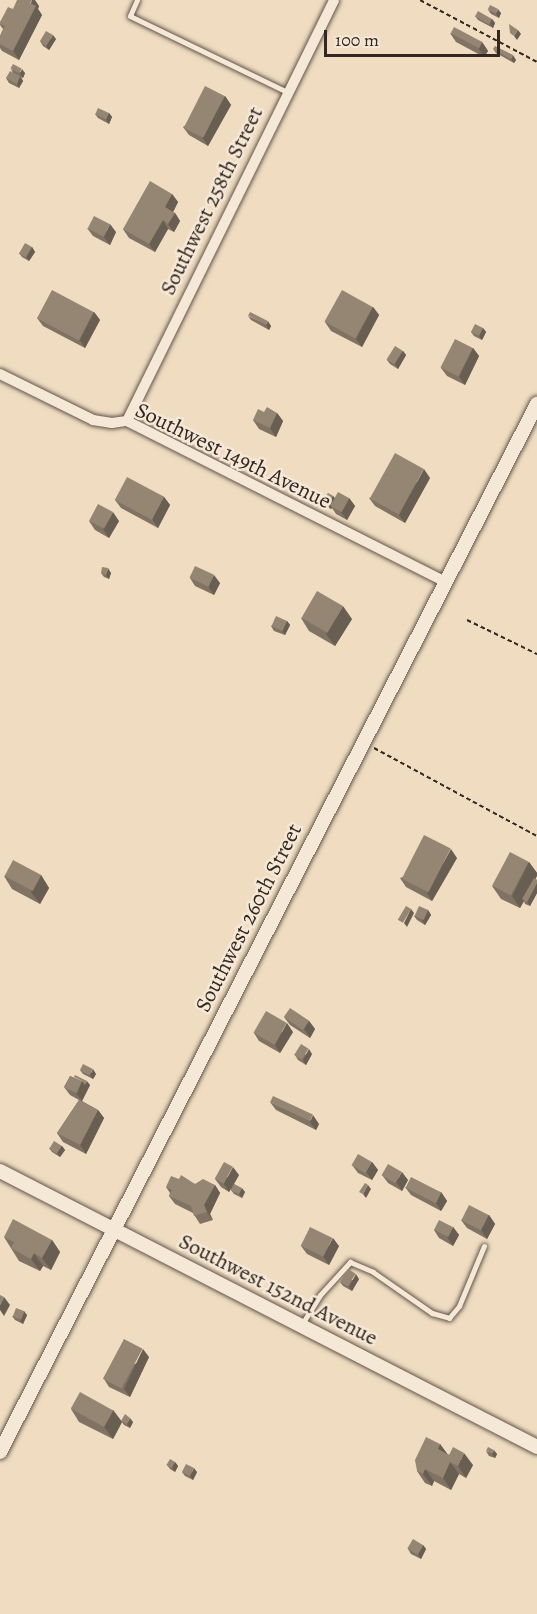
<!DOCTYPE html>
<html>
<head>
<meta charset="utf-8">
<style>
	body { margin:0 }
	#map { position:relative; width:537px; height:1614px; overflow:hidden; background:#efdcc1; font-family:Alegreya,serif }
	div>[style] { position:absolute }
	.path>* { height:2px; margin-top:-1px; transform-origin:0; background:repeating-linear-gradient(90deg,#332821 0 4.5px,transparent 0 7.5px) }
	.roads { filter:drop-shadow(0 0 2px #625549) drop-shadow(0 0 2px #625549) }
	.service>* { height:5px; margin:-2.5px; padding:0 2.5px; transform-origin:2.5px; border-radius:2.5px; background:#f5e8d7 }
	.minor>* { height:10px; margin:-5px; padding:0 5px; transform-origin:5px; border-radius:5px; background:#f5e8d7 }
	.tertiary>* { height:14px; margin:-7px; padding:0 7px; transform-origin:7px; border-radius:7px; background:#f5e8d7 }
	.wall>* { inset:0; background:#807364 }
	.shaded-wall>* { inset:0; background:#685e51 }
	.building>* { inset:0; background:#958674; transform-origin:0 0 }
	span { translate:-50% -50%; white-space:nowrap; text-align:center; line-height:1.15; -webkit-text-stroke:5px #f5e8d7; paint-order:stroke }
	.street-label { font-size:22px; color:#332821 }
	.scale { position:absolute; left:324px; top:30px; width:176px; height:27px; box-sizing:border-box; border:3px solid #332821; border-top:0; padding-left:8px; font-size:18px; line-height:21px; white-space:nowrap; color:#332821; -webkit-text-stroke:4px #f5e8d7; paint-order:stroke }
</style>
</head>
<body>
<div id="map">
	<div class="path">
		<i style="left:420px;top:0;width:132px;rotate:27.9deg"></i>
		<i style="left:467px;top:620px;width:78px;rotate:25.9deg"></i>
		<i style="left:374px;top:748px;width:185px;rotate:28.4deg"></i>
	</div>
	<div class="roads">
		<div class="service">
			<i style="left:137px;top:0;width:17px;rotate:114deg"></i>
			<i style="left:130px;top:16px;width:174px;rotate:25.8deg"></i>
			<i style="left:302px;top:1324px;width:34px;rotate:-58deg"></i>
			<i style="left:320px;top:1295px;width:45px;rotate:-47.7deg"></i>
			<i style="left:350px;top:1262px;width:25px;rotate:23deg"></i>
			<i style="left:373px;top:1272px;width:72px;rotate:34.8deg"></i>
			<i style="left:432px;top:1313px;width:18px;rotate:16deg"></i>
			<i style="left:449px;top:1318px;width:16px;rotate:-50deg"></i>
			<i style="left:459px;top:1306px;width:65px;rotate:-67.4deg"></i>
		</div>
		<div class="minor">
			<i style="left:0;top:374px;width:104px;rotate:26.3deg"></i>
			<i style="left:93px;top:420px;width:19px;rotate:9deg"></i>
			<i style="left:112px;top:423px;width:15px;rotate:-8deg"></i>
			<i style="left:127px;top:421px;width:357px;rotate:26.8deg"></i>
			<i style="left:127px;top:421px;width:469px;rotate:-63.8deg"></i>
		</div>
		<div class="tertiary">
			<i style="left:0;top:1171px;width:604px;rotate:27.2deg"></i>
			<i style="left:0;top:1452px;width:1178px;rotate:-62.87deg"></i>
		</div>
	</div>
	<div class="wall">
		<i style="clip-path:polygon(39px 6px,38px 9px,42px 15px,19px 60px,2px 51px,0 48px,0 36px,3px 29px,0 25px,0 22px,13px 9px)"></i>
		<i style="clip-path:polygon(488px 10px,501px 13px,499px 18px,491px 14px)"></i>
		<i style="clip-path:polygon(475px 16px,492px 19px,495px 23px,493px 28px,478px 20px)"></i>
		<i style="clip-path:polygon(450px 33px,482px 42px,488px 51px,484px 57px,456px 42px)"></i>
		<i style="clip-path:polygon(56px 39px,49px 50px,43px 46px,40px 41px)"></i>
		<i style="clip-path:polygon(493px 49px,516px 60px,514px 63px,496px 53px)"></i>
		<i style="clip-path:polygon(11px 69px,25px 73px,23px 78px,21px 77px,23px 81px,19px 88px,9px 83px,6px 78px,13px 73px)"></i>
		<i style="clip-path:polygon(225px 96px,231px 105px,208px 146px,189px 135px,183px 127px)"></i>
		<i style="clip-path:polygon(109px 113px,112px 117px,109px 124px,98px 118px,95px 114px)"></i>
		<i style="clip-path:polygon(172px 194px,178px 202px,173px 212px,175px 213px,180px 221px,174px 232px,168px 229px,155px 252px,129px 238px,123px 229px)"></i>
		<i style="clip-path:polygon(87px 228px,116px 232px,110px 245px,93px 236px)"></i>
		<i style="clip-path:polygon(32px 247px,35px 252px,29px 261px,22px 257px,19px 253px)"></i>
		<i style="clip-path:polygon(373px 307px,379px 315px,362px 347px,331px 331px,325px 322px)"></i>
		<i style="clip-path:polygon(94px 312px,100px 320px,85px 348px,43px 326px,37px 318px)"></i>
		<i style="clip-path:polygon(248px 316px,271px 326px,269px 330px,251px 320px)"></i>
		<i style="clip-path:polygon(483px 328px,486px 332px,482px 340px,474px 336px,471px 332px)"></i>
		<i style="clip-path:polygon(473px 348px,479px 356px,465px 385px,447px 376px,441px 368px)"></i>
		<i style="clip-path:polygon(403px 351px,406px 355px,398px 369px,390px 364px,387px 360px)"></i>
		<i style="clip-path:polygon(264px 412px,277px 413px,283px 421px,276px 437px,259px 429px,253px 420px)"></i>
		<i style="clip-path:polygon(430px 478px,405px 523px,375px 506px,369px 498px)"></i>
		<i style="clip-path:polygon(333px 496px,335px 498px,349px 498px,355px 506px,347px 520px,336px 514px,332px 508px,331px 509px,326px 506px,323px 502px)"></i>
		<i style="clip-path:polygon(164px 497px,170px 505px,158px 528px,121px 508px,115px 500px)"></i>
		<i style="clip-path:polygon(89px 521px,119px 521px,109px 538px,95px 530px)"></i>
		<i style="clip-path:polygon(101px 573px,111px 573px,109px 579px,104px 577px)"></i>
		<i style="clip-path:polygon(190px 578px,220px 583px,214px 595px,195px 586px)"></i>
		<i style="clip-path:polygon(301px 618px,352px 619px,335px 646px,309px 631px)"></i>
		<i style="clip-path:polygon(287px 621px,290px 625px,285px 635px,274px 631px,271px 626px)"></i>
		<i style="clip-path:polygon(457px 858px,432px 901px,406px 887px,400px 878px)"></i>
		<i style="clip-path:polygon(529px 862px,537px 873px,535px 879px,537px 880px,537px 893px,530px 906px,525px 904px,524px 901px,520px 908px,501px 899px,492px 886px)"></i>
		<i style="clip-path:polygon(41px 875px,49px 888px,40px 904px,12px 889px,4px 876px)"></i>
		<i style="clip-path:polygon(428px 910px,431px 915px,425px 925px,417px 920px,414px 916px)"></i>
		<i style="clip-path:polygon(284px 1017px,309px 1021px,315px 1029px,310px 1038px,290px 1025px)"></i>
		<i style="clip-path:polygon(293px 1032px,280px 1053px,259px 1041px,254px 1033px)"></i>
		<i style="clip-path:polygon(312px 1054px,306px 1065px,298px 1060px,295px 1055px)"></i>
		<i style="clip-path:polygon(80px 1070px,96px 1074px,93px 1079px,83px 1074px)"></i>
		<i style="clip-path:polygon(70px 1076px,90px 1085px,82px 1101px,98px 1110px,104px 1118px,86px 1154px,63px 1142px,57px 1133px,79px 1100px,70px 1095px,64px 1087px)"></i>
		<i style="clip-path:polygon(270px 1102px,319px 1124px,316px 1130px,276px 1110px)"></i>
		<i style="clip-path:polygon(62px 1146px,65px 1150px,60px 1157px,52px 1152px,49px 1148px)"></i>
		<i style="clip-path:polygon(372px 1162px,378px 1170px,372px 1180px,358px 1173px,352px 1165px)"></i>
		<i style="clip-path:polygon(239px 1175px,234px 1184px,245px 1192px,242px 1198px,234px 1194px,231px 1190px,231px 1189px,229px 1192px,221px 1187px,215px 1179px)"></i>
		<i style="clip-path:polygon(382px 1175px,408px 1180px,402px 1191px,388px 1183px)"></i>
		<i style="clip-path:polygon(179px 1179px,195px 1184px,215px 1185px,220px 1193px,210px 1214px,213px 1220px,200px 1224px,193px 1213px,175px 1204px,169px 1196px,170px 1193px,166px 1187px)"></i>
		<i style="clip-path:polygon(405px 1187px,441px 1192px,447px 1201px,441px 1211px,411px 1195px)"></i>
		<i style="clip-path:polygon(489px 1215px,495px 1224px,487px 1239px,467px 1228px,461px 1220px)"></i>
		<i style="clip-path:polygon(453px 1227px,459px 1235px,453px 1246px,439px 1238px,434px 1230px)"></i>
		<i style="clip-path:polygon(4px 1237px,52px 1240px,60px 1252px,51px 1270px,43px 1266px,40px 1271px,19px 1261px)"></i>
		<i style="clip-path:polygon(301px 1246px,339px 1246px,329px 1265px,307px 1254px)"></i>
		<i style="clip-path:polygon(359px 1279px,352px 1291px,343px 1286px,340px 1282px)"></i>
		<i style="clip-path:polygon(27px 1315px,23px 1324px,15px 1320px,12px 1316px)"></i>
		<i style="clip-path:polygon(149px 1357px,130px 1397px,109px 1387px,104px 1379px)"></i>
		<i style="clip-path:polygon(71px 1409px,113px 1410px,122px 1422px,113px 1439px,79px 1422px)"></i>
		<i style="clip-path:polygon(121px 1421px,133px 1422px,130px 1428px,124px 1425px)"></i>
		<i style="clip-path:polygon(440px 1444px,447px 1454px,473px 1465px,466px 1478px,459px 1474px,451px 1490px,434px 1481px,432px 1486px,425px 1483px,417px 1471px)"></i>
		<i style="clip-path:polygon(486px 1451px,497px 1454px,495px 1458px,489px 1456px)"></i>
		<i style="clip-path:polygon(175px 1462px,178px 1466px,175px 1472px,170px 1469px,167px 1465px)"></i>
		<i style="clip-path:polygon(182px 1472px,197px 1472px,193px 1480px,185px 1476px)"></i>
		<i style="clip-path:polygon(423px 1545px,426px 1549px,421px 1559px,411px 1554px,408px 1549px)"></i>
	</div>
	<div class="shaded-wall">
		<i style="clip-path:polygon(32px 0,35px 0,39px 6px,38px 9px,42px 15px,19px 60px,13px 51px)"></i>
		<i style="clip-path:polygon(498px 9px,501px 13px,499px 18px,496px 14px)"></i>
		<i style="clip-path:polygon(492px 19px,495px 23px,493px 28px,490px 24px)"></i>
		<i style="clip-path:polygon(518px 30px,521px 34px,517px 40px,514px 36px)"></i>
		<i style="clip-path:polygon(53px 35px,56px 39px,49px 50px,46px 46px)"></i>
		<i style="clip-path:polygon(482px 42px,488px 51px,484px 57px,479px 49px)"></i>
		<i style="clip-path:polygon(513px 55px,516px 60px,514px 63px,511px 59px)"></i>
		<i style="clip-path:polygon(22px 69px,25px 73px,23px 78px,20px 74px)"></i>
		<i style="clip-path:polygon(20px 76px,23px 81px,19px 88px,17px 84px)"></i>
		<i style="clip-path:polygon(225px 96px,231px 105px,208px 146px,202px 137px)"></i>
		<i style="clip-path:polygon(109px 113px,112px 117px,109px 124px,106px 119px)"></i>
		<i style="clip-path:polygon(172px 194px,178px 202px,171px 216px,165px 207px)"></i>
		<i style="clip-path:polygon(175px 213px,180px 221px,174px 232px,168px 224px)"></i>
		<i style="clip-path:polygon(163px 220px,168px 229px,155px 252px,149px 244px)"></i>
		<i style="clip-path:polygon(110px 224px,116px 232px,110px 245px,104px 237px)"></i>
		<i style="clip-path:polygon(32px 247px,35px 252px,29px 261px,26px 257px)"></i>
		<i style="clip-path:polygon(373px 307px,379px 315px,362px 347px,356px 339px)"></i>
		<i style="clip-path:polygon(94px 312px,100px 320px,85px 348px,80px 340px)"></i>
		<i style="clip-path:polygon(268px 321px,271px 326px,269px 330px,266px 325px)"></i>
		<i style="clip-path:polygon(483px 328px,486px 332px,482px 340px,479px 336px)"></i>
		<i style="clip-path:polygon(473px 348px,479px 356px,465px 385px,459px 377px)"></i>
		<i style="clip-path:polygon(403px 351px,406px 355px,398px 369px,395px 364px)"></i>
		<i style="clip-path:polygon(277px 413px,283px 421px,276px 437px,270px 428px)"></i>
		<i style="clip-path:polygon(424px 469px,430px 478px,405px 523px,399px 515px)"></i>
		<i style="clip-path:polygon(333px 496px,336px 500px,331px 506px,332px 508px,331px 509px,328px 505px)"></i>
		<i style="clip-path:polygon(164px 497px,170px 505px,158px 528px,152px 519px)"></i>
		<i style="clip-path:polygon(349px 498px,355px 506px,347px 520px,341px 512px)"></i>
		<i style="clip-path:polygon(113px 512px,119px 521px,109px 538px,103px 529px)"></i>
		<i style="clip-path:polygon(108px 568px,111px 573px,109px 579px,106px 575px)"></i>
		<i style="clip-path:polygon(214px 575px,220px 583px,214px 595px,208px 586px)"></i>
		<i style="clip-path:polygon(343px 606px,352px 619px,335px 646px,326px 634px)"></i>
		<i style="clip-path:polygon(287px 621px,290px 625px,285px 635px,282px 631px)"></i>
		<i style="clip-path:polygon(451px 849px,457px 858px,432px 901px,427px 893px)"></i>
		<i style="clip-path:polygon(529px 862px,537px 873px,537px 876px,525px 900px,522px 899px,524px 901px,520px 908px,512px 896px)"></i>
		<i style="clip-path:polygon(41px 875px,49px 888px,40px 904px,31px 892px)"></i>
		<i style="clip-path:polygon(537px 883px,537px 893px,530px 906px,527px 902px)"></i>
		<i style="clip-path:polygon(411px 909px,414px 913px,407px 927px,404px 923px)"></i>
		<i style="clip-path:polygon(428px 910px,431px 915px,425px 925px,422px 920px)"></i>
		<i style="clip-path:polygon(309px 1021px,315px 1029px,310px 1038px,304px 1029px)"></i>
		<i style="clip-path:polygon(287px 1023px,293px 1032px,280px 1053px,275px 1045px)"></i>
		<i style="clip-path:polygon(309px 1049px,312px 1054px,306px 1065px,303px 1060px)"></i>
		<i style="clip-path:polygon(93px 1069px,96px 1074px,93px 1079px,90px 1075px)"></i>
		<i style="clip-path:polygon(82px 1081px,88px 1089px,82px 1101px,76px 1093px)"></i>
		<i style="clip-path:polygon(87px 1081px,90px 1085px,88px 1089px,85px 1085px)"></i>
		<i style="clip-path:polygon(98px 1110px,104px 1118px,86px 1154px,80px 1145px)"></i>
		<i style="clip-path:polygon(313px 1115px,319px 1124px,316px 1130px,310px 1122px)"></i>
		<i style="clip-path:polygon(62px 1146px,65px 1150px,60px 1157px,57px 1153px)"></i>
		<i style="clip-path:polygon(372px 1162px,378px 1170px,372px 1180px,366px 1172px)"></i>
		<i style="clip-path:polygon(233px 1167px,239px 1175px,229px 1192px,224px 1184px)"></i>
		<i style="clip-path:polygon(402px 1172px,408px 1180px,402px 1191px,396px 1182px)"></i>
		<i style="clip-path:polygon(215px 1185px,220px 1193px,210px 1214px,213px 1220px,207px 1212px,204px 1205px)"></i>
		<i style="clip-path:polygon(368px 1185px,371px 1189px,366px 1198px,363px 1194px)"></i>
		<i style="clip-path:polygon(242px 1188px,245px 1192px,242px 1198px,239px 1194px)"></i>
		<i style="clip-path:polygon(441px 1192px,447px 1201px,441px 1211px,436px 1203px)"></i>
		<i style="clip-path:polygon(489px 1215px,495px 1224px,487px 1239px,481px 1230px)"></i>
		<i style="clip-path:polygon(453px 1227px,459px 1235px,453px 1246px,447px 1237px)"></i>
		<i style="clip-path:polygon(333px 1238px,339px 1246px,329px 1265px,323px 1256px)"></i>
		<i style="clip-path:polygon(52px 1240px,60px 1252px,51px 1270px,42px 1258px)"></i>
		<i style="clip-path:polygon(34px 1253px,43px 1266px,40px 1271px,31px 1259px)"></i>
		<i style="clip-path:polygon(356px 1274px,359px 1279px,352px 1291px,349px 1287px)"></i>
		<i style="clip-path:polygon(4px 1297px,10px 1305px,4px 1316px,0 1310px,0 1305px)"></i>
		<i style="clip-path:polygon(24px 1311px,27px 1315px,23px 1324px,20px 1320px)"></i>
		<i style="clip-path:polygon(143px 1349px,149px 1357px,130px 1397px,124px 1389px)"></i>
		<i style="clip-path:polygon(113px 1410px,122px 1422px,113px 1439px,104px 1427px)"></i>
		<i style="clip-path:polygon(130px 1418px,133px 1422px,130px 1428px,127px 1424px)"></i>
		<i style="clip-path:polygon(440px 1444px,449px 1456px,438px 1449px)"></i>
		<i style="clip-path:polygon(494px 1450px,497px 1454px,495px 1458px,492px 1454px)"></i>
		<i style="clip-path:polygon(464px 1453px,473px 1465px,466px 1478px,458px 1466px)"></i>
		<i style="clip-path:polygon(175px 1462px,178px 1466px,175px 1472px,172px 1468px)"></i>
		<i style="clip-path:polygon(450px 1462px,459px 1474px,451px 1490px,443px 1478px)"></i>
		<i style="clip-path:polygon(194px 1468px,197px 1472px,193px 1480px,190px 1476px)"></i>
		<i style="clip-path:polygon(425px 1469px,434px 1481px,432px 1486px,423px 1474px)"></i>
		<i style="clip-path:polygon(423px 1545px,426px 1549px,421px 1559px,418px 1555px)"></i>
	</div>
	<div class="building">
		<i style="clip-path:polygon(17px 0,32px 0,30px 3px,36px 6px,13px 51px,0 44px,0 36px,5px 26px,0 24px,0 22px,8px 7px,13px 9px)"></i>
		<i style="left:490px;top:5px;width:9px;height:5px;rotate:27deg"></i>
		<i style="left:478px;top:11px;width:16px;height:6px;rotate:30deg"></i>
		<i style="clip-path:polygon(509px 24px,518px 30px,514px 36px,510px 33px)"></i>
		<i style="left:454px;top:27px;width:32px;height:7px;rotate:28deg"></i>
		<i style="clip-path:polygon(46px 31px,53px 35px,46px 46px,40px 41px)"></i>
		<i style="clip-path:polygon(495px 46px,513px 55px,511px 59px,493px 49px)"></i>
		<i style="left:13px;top:64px;width:10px;height:5px;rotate:29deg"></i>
		<i style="clip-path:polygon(10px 71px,20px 76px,17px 84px,6px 78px)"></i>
		<i style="left:205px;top:86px;width:22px;height:47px;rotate:27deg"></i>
		<i style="left:98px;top:108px;width:12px;height:7px;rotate:24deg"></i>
		<i style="clip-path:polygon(150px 181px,172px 194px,165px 207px,175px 213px,168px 224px,163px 220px,149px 244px,123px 229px)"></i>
		<i style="left:94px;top:216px;width:18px;height:14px;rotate:27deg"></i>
		<i style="left:25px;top:243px;width:8px;height:12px;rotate:30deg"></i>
		<i style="left:52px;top:290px;width:47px;height:32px;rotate:28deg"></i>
		<i style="left:342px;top:290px;width:35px;height:36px;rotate:29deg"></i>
		<i style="left:250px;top:312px;width:20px;height:4px;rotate:27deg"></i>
		<i style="left:475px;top:324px;width:9px;height:9px;rotate:27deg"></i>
		<i style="left:455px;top:339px;width:20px;height:32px;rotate:27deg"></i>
		<i style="left:395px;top:346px;width:9px;height:16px;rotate:32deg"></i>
		<i style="clip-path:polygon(267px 407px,277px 413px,270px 428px,253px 420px,258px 409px,264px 412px)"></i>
		<i style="left:395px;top:453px;width:33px;height:52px;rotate:29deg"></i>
		<i style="left:127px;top:477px;width:42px;height:26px;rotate:28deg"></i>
		<i style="left:338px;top:492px;width:13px;height:16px;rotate:29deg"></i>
		<i style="left:328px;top:493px;width:6px;height:10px;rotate:31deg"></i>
		<i style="left:98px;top:504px;width:17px;height:19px;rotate:28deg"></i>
		<i style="left:195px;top:566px;width:21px;height:13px;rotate:25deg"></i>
		<i style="clip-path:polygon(102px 567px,108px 568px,106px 575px,101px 573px)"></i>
		<i style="left:317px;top:591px;width:30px;height:31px;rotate:30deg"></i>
		<i style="left:276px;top:616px;width:12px;height:11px;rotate:24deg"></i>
		<i style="left:424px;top:835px;width:30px;height:49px;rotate:27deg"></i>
		<i style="left:510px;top:852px;width:21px;height:38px;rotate:28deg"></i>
		<i style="left:13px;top:860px;width:32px;height:18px;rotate:28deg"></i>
		<i style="clip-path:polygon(534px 878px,537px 880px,537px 883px,527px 902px,522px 899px)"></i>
		<i style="left:406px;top:906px;width:6px;height:16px;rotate:31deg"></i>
		<i style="left:419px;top:906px;width:10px;height:11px;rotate:24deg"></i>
		<i style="left:290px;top:1008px;width:23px;height:11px;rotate:34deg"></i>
		<i style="left:266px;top:1011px;width:24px;height:25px;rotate:30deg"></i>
		<i style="left:301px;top:1044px;width:9px;height:13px;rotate:32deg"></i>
		<i style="left:83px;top:1064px;width:11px;height:7px;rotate:27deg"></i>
		<i style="clip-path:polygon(75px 1075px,87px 1081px,85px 1085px,82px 1081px,74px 1077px)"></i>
		<i style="left:70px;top:1076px;width:13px;height:13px;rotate:23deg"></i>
		<i style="left:273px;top:1096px;width:44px;height:7px;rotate:25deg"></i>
		<i style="clip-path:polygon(79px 1100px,98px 1110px,80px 1145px,57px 1133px)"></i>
		<i style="left:54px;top:1141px;width:9px;height:9px;rotate:32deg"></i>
		<i style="left:358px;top:1154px;width:16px;height:13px;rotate:30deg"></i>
		<i style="left:224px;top:1162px;width:10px;height:19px;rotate:29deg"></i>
		<i style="left:388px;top:1164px;width:16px;height:13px;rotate:30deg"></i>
		<i style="clip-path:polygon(181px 1175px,195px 1184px,203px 1179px,215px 1185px,204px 1205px,207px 1212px,194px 1216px,191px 1206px,169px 1196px,172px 1190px,166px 1187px,171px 1176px,179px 1179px)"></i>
		<i style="left:411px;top:1177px;width:34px;height:12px;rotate:27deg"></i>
		<i style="clip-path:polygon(365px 1183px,368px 1185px,363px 1194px,359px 1192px)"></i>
		<i style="left:234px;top:1184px;width:9px;height:7px;rotate:27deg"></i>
		<i style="left:469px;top:1205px;width:22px;height:17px;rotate:27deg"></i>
		<i style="clip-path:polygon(13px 1219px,52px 1240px,42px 1258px,34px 1253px,31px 1259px,11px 1248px,14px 1242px,4px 1237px)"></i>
		<i style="left:439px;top:1220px;width:16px;height:11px;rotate:27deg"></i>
		<i style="left:310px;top:1227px;width:25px;height:21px;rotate:26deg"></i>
		<i style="left:348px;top:1269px;width:9px;height:15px;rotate:32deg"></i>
		<i style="clip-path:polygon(0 1295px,4px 1297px,0 1305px)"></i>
		<i style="left:16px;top:1308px;width:9px;height:9px;rotate:21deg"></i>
		<i style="left:124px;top:1339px;width:21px;height:45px;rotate:28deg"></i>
		<i style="left:80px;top:1392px;width:38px;height:19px;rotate:29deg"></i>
		<i style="clip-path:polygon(125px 1414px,130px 1418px,127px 1424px,121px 1421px)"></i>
		<i style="clip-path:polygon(426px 1437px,440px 1444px,438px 1449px,449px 1455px,453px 1447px,464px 1453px,458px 1466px,450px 1462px,443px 1478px,425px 1469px,423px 1474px,417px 1471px,415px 1460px)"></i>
		<i style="left:488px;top:1447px;width:7px;height:4px;rotate:27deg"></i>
		<i style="left:170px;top:1459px;width:6px;height:7px;rotate:31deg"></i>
		<i style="left:186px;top:1464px;width:9px;height:9px;rotate:27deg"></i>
		<i style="left:413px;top:1539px;width:12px;height:11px;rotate:31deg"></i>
	</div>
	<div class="street-label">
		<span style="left:212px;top:201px;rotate:-64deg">Southwest 258th Street</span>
		<span style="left:233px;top:456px;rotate:26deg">Southwest 149th Avenue</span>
		<span style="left:249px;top:918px;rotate:-63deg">Southwest 260th Street</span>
		<span style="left:278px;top:1290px;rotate:27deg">Southwest 152nd Avenue</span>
	</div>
	<div class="scale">100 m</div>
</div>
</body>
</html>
